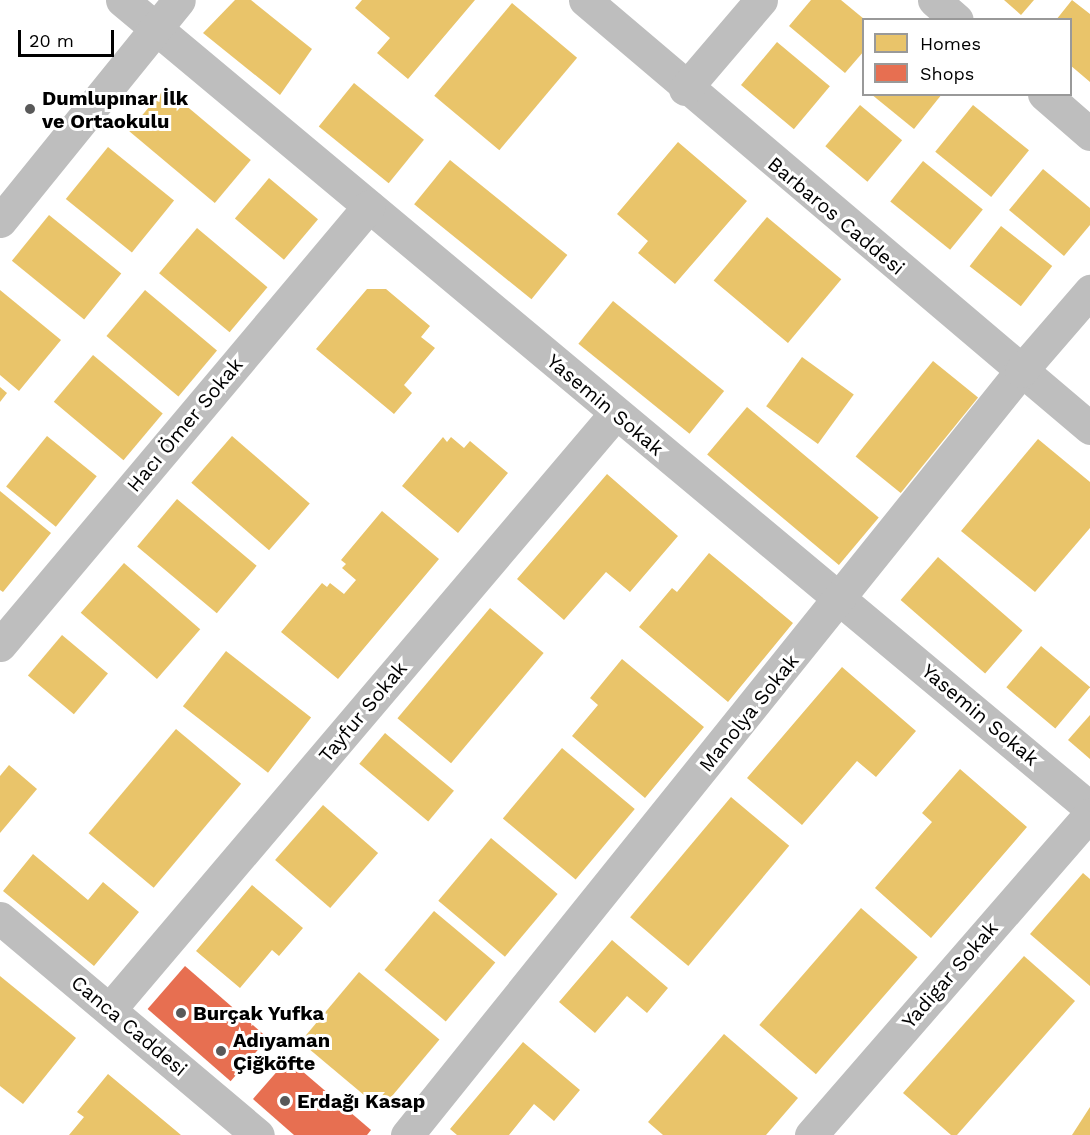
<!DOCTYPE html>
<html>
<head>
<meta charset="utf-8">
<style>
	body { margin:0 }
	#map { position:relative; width:1090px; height:1135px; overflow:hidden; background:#fff; font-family:"Work Sans",sans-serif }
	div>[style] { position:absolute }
	.homes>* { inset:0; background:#e9c46a; transform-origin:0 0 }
	.shops>* { inset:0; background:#e76f51; transform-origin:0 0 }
	.minor>* { height:33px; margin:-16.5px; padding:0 16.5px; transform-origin:16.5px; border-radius:16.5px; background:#bebebe }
	.dots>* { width:16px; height:16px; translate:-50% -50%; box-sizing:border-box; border:3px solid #fff; border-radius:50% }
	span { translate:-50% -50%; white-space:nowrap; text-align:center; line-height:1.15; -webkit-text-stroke:6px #fff; paint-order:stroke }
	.poi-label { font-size:20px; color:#000; font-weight:700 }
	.left { translate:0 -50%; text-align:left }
	.street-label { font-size:20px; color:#000 }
	.legend { position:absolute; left:862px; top:18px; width:210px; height:78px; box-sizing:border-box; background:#fff; border:2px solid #999; margin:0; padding:8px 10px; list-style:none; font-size:18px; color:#000 }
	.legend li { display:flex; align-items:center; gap:12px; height:30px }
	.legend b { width:30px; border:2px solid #999 }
	.scale { position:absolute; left:18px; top:30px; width:96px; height:27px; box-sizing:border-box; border:3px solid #000; border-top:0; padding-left:8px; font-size:18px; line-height:21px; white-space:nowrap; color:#000; -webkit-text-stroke:4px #fff; paint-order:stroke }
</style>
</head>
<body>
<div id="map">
	<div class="homes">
		<i style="clip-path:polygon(235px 0,251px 0,312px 49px,280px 95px,203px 33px)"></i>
		<i style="clip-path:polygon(362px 0,475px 0,408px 79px,377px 53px,390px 38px,355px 8px)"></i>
		<i style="clip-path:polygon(811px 0,841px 0,864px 19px,864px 51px,845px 73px,789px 26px)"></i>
		<i style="clip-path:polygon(1004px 0,1034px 0,1021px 15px)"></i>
		<i style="clip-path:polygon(1072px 0,1090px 14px,1090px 82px,1070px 65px,1070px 20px,1056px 20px)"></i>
		<i style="left:512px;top:3px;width:85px;height:121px;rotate:40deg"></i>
		<i style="left:777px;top:42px;width:69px;height:56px;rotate:40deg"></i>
		<i style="left:354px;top:83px;width:90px;height:56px;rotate:39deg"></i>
		<i style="left:165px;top:88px;width:112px;height:56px;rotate:40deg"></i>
		<i style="clip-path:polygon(871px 94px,942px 94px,914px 129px)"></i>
		<i style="left:860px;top:105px;width:55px;height:54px;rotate:40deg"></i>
		<i style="left:973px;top:105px;width:72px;height:60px;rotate:39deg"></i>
		<i style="clip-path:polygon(678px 142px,747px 201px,675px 284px,638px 253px,648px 241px,617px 214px)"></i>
		<i style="left:108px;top:147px;width:85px;height:67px;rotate:39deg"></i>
		<i style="left:450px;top:160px;width:151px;height:57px;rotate:39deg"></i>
		<i style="left:923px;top:161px;width:77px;height:52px;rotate:39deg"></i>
		<i style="clip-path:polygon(1043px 169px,1090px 208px,1090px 225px,1064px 256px,1009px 210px)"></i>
		<i style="left:269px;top:178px;width:64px;height:53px;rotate:40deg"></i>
		<i style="left:49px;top:215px;width:93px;height:59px;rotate:39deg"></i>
		<i style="left:767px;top:217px;width:97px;height:83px;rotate:40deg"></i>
		<i style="left:1001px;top:226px;width:65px;height:51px;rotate:38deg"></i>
		<i style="left:197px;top:228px;width:92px;height:59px;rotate:40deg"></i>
		<i style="clip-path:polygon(367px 289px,386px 289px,430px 326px,421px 337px,435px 348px,404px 385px,412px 393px,394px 414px,316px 349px)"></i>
		<i style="clip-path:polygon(0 290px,61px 340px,19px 391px,0 375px)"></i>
		<i style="left:145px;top:290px;width:94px;height:60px;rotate:40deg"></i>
		<i style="left:613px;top:301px;width:143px;height:55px;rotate:39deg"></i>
		<i style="left:93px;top:355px;width:91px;height:61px;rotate:40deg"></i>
		<i style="left:802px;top:357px;width:64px;height:61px;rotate:36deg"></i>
		<i style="left:933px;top:361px;width:58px;height:123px;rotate:39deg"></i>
		<i style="clip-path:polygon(0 387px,7px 393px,0 402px)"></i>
		<i style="left:747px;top:407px;width:172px;height:62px;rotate:40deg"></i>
		<i style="left:47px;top:436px;width:64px;height:65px;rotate:39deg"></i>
		<i style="left:232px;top:436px;width:103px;height:62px;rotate:41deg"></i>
		<i style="clip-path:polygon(443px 437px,447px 442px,451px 437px,464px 448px,470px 441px,508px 473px,458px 533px,402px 486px)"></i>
		<i style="clip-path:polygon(1038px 439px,1090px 482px,1090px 528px,1035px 592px,961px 531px)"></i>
		<i style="clip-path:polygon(607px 474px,678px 536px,630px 592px,606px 572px,564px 620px,517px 579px)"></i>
		<i style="clip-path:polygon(0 491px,51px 533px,3px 592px,0 590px)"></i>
		<i style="left:177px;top:499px;width:104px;height:62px;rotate:40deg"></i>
		<i style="clip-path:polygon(382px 511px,439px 559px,338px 679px,281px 632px,322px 583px,327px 587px,330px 583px,344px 594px,356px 580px,342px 568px,346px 564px,341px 560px)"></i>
		<i style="clip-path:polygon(709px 553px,793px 623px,728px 702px,639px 627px,672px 588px,677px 592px)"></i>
		<i style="left:938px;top:557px;width:112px;height:57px;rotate:41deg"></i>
		<i style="left:124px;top:563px;width:101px;height:66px;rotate:41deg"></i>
		<i style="left:490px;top:608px;width:70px;height:144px;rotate:40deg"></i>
		<i style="left:62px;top:635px;width:60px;height:53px;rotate:40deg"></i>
		<i style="left:1041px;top:646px;width:64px;height:54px;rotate:40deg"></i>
		<i style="left:226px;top:651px;width:108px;height:70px;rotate:38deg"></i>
		<i style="clip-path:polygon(622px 659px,704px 727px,645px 798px,572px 736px,598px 705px,590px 698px)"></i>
		<i style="clip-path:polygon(842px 667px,916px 731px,876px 777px,857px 761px,802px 825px,747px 778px)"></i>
		<i style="clip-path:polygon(1090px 715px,1090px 759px,1068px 740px)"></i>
		<i style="left:176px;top:729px;width:85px;height:136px;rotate:40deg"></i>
		<i style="left:385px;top:733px;width:90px;height:40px;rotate:40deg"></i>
		<i style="left:562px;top:748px;width:95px;height:92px;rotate:40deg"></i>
		<i style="clip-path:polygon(9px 765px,37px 789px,0 833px,0 776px)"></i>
		<i style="clip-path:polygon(960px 769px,1027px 827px,931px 938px,875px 888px,932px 822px,922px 813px)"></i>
		<i style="left:731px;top:797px;width:76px;height:157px;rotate:40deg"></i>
		<i style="left:323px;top:805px;width:73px;height:73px;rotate:41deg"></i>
		<i style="left:491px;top:838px;width:87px;height:82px;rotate:40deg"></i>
		<i style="clip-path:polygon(33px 854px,88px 900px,103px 882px,139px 912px,94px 966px,3px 891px)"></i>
		<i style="clip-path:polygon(1083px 873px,1090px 879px,1090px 986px,1030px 934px)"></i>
		<i style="clip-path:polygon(252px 885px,303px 928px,279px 956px,272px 950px,240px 988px,196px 951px)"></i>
		<i style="left:861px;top:908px;width:75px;height:155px;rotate:41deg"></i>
		<i style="left:434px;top:911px;width:80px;height:77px;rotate:40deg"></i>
		<i style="clip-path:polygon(612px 940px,668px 988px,647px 1013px,627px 996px,595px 1033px,559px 1002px)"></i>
		<i style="clip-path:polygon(1024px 956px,1075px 1001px,957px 1135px,951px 1135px,903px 1093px)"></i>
		<i style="left:359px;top:972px;width:105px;height:91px;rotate:40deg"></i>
		<i style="clip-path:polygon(0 976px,76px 1038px,23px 1104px,0 1086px)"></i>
		<i style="clip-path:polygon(724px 1034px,798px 1098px,766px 1135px,663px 1135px,648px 1122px)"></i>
		<i style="clip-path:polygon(523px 1042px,580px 1090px,554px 1121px,534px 1104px,509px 1135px,457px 1135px,450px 1129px)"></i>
		<i style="clip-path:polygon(108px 1074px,181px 1135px,69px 1135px,84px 1117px,77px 1112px)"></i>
		<i style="clip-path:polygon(1090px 1107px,1090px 1135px,1072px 1135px)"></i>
	</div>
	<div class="shops">
		<i style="left:185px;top:966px;width:110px;height:57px;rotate:41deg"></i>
		<i style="clip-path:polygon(288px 1059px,371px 1130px,367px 1135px,294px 1135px,253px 1099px)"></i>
	</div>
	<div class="minor">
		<i style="left:122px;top:0;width:1261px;rotate:39.85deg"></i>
		<i style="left:585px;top:0;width:662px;rotate:40.28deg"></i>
		<i style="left:934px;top:0;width:30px;rotate:41deg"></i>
		<i style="left:685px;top:89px;width:117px;rotate:-49.5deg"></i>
		<i style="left:1044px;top:94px;width:61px;rotate:41deg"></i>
		<i style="left:0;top:221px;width:284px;rotate:-51deg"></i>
		<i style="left:0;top:645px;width:573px;rotate:-49.95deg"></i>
		<i style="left:0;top:918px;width:337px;rotate:40.1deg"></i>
		<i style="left:110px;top:1009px;width:780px;rotate:-49.68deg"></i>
		<i style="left:407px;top:1135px;width:980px;rotate:-51.21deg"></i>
		<i style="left:1021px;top:371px;width:106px;rotate:-49.2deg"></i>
		<i style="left:811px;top:1135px;width:425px;rotate:-49deg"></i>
	</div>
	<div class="dots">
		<i style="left:30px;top:109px;background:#595959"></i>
		<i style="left:181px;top:1013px;background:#595959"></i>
		<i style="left:221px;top:1051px;background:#595959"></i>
		<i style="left:285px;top:1101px;background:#595959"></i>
	</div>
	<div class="poi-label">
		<span class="left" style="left:42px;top:110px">Dumlupınar İlk<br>ve Ortaokulu</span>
		<span class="left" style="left:193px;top:1013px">Burçak Yufka</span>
		<span class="left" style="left:233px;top:1052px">Adıyaman<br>Çiğköfte</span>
		<span class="left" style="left:297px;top:1101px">Erdağı Kasap</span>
	</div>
	<div class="street-label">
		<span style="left:836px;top:216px;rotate:40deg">Barbaros Caddesi</span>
		<span style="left:605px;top:405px;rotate:40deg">Yasemin Sokak</span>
		<span style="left:185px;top:425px;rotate:-50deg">Hacı Ömer Sokak</span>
		<span style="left:363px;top:712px;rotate:-50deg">Tayfur Sokak</span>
		<span style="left:749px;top:713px;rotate:-51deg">Manolya Sokak</span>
		<span style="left:980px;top:715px;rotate:40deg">Yasemin Sokak</span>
		<span style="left:950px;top:975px;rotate:-49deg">Yadigar Sokak</span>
		<span style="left:129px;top:1026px;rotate:40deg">Canca Caddesi</span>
	</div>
	<ul class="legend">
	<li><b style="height:16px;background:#e9c46a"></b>Homes</li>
	<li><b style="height:16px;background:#e76f51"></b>Shops</li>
	</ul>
	<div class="scale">20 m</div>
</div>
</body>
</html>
